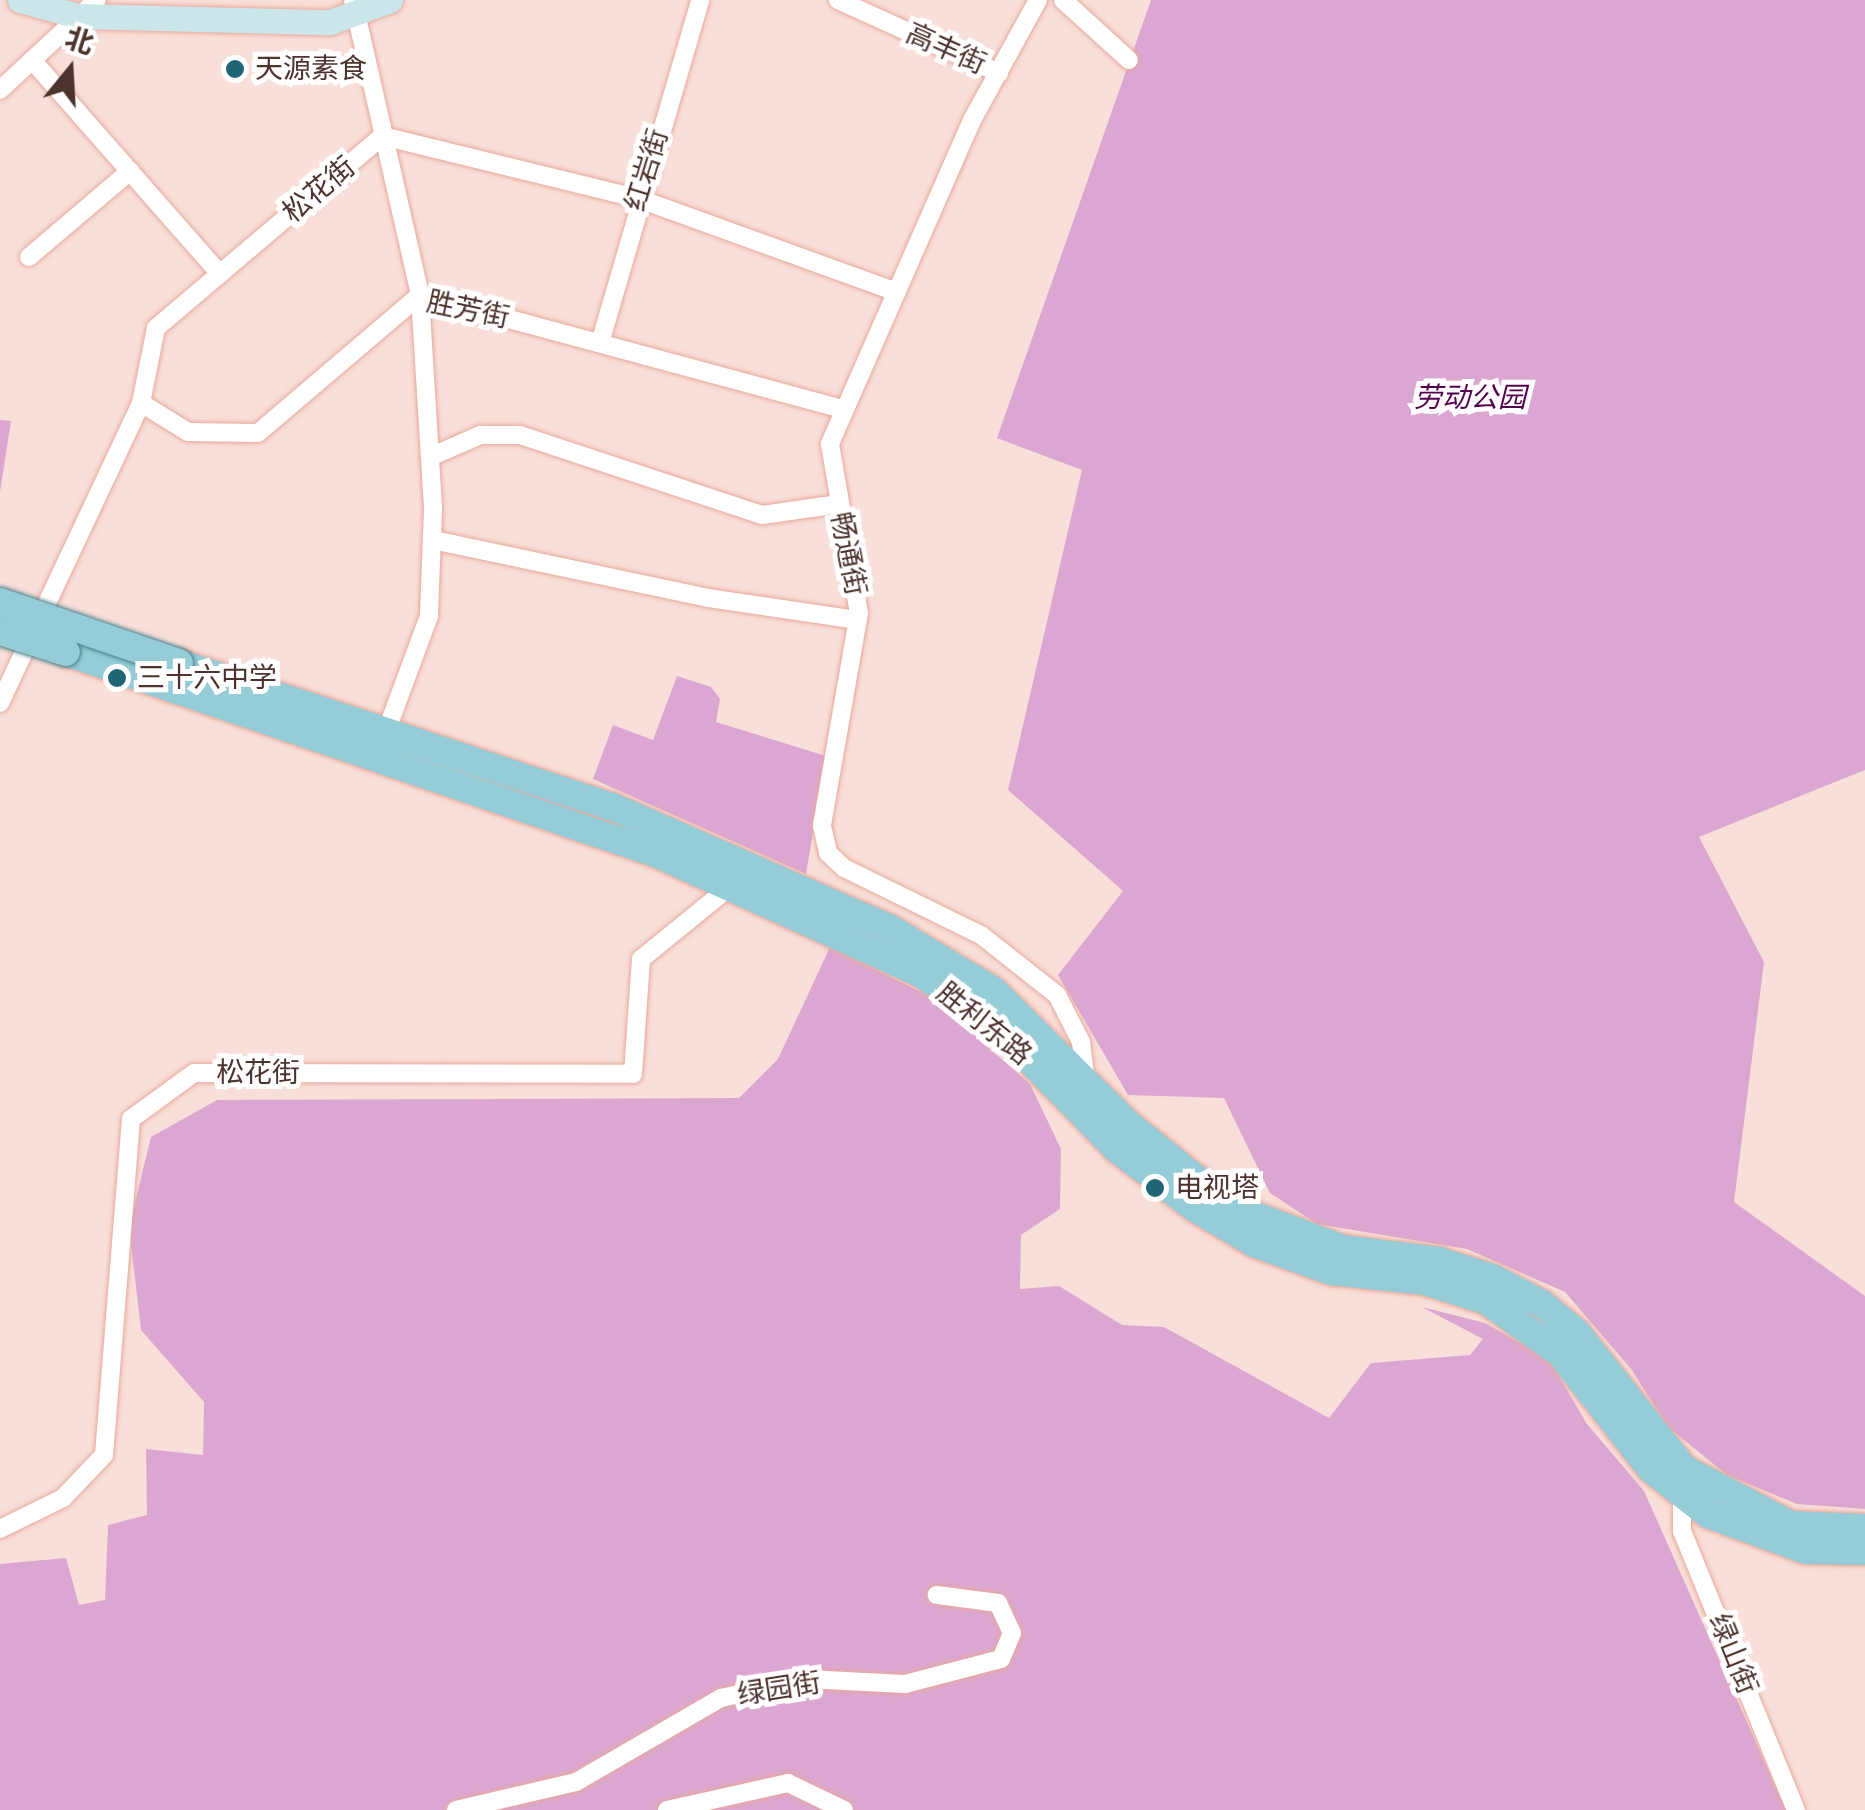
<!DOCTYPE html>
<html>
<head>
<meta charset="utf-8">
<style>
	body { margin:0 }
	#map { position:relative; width:1865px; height:1810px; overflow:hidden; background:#f9dfd9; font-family:"Crimson Pro","Noto Sans SC",serif }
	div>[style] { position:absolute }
	.green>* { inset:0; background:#dba7d2 }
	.roads { filter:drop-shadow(0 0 2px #e6a99c) drop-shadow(0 0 2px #e6a99c) }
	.minor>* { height:18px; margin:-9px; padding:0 9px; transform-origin:9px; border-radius:9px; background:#fff }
	.secondary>* { height:25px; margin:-12.5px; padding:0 12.5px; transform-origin:12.5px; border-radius:12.5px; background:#cae6eb }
	.primary>* { height:28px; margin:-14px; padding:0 14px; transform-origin:14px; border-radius:14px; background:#94ccd7 }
	.bridges { filter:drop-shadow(0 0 2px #4d808a) drop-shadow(0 0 2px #4d808a) }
	.primary-bridge>* { height:28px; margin:-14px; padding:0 14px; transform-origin:14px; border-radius:14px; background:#94ccd7 }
	.dots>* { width:28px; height:28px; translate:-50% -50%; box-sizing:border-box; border:5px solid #fff; border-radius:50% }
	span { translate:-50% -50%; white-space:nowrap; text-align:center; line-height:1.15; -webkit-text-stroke:10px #fff; paint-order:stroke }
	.street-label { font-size:28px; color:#4c332d }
	.poi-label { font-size:28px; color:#4c332d }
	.left { translate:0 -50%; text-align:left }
	.park-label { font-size:28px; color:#54004d; font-style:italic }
	.north { position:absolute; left:20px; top:20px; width:100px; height:100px; -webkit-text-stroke:8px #fff; paint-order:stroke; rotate:18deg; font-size:28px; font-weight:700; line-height:40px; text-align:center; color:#4c332d }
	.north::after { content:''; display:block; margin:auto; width:35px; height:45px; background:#4c332d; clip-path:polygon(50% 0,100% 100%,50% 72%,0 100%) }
</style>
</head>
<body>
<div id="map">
	<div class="green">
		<i style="clip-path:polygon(1151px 0,1865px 0,1865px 770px,1699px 837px,1764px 962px,1734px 1202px,1865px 1296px,1865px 1509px,1797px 1504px,1727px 1475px,1668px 1427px,1631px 1369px,1565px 1292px,1467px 1249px,1317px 1224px,1270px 1193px,1224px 1098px,1128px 1095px,1058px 975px,1123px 891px,1008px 790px,1082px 470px,997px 438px)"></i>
		<i style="clip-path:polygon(0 420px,11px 421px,0 492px)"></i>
		<i style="clip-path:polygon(677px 676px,711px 687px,720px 699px,716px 722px,826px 756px,806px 874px,593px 779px,613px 725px,653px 740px)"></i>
		<i style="clip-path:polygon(830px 947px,931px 997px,1030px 1084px,1061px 1149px,1060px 1209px,1021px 1235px,1020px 1289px,1059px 1286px,1122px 1325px,1164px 1327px,1329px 1418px,1371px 1363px,1470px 1355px,1483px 1339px,1422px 1307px,1485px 1323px,1549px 1359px,1587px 1424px,1644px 1491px,1786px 1810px,0 1810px,0 1564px,66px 1558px,79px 1605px,105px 1600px,108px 1525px,147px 1515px,146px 1449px,203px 1455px,204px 1402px,141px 1330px,129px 1227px,151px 1137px,217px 1100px,739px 1098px,778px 1059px)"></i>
	</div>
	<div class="roads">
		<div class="minor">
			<i style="left:353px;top:0;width:303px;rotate:77.2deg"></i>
			<i style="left:420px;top:295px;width:215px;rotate:86.5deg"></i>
			<i style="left:433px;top:510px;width:106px;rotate:92.2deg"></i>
			<i style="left:429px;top:616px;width:124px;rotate:110.3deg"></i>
			<i style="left:838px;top:0;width:177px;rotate:24.4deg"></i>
			<i style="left:1038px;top:0;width:137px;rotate:118.8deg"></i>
			<i style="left:972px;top:120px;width:354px;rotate:113.7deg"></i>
			<i style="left:830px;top:444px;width:171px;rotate:80.3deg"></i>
			<i style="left:859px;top:613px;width:216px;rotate:99.9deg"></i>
			<i style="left:822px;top:826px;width:28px;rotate:77deg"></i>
			<i style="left:828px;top:853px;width:22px;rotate:43deg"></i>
			<i style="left:844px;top:868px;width:153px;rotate:26.1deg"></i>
			<i style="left:981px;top:935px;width:97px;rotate:38.3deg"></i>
			<i style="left:1057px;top:995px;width:53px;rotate:62.9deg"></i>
			<i style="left:1081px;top:1042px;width:35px;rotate:83deg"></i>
			<i style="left:1063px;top:0;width:89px;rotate:42.3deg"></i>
			<i style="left:32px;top:60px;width:285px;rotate:48.7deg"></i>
			<i style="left:0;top:90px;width:132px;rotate:-42.9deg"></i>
			<i style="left:29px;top:257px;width:133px;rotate:-40.4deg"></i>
			<i style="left:600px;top:343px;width:357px;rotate:-73.7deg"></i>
			<i style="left:141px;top:403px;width:55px;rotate:31.7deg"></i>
			<i style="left:188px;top:432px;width:70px;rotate:0.8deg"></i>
			<i style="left:258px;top:433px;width:213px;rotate:-40.4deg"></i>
			<i style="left:420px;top:295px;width:437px;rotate:15.1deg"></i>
			<i style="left:430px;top:457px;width:55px;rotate:-23.7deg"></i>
			<i style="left:480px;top:435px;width:40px"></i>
			<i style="left:520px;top:435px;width:255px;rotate:18.3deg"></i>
			<i style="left:762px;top:515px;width:78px;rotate:-8.1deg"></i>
			<i style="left:433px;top:540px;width:281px;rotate:11.9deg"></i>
			<i style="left:708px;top:598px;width:151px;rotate:8.4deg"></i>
			<i style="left:0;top:703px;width:331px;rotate:-64.8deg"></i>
			<i style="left:141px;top:403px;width:76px;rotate:-78.7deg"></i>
			<i style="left:156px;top:328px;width:297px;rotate:-40.3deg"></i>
			<i style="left:382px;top:136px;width:262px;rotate:13.7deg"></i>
			<i style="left:637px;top:198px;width:276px;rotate:19.9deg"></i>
			<i style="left:1682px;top:1496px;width:35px;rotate:90deg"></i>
			<i style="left:1682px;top:1531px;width:301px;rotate:67.8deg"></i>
			<i style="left:0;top:1529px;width:70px;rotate:-26.2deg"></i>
			<i style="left:63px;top:1498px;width:59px;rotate:-46.4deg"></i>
			<i style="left:104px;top:1455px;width:337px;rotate:-85.4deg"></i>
			<i style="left:131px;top:1119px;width:78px;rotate:-36.1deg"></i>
			<i style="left:194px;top:1073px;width:439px;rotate:0.1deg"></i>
			<i style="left:633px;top:1074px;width:115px;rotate:-86deg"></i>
			<i style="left:641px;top:959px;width:117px;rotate:-39.1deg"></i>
			<i style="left:456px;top:1810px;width:123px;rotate:-13.1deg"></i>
			<i style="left:576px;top:1782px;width:168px;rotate:-30.1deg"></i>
			<i style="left:721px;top:1698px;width:87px;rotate:-12.6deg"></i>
			<i style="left:806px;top:1679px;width:99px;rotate:2.9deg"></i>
			<i style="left:905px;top:1684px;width:99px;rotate:-14.6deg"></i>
			<i style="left:1001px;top:1659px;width:28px;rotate:-67deg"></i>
			<i style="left:1012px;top:1633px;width:33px;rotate:-115deg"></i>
			<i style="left:998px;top:1603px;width:62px;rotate:-172.5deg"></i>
			<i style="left:667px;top:1810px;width:124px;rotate:-12.6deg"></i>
			<i style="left:788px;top:1783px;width:62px;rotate:25.7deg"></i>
		</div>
		<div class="secondary">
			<i style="left:20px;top:0;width:60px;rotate:15.4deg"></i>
			<i style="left:78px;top:16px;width:252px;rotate:1.4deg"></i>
			<i style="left:330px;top:22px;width:64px;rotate:-20.1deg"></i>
		</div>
		<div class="primary">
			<i style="left:66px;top:652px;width:622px;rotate:18.84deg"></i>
			<i style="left:655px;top:853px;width:293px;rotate:24.4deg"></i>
			<i style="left:922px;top:974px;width:95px;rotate:35.5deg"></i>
			<i style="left:999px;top:1029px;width:168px;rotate:45.5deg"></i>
			<i style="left:1117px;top:1149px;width:98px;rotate:37.1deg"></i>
			<i style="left:1195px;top:1208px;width:69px;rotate:30.7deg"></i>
			<i style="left:1254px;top:1243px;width:82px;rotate:20deg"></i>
			<i style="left:1331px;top:1271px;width:95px;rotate:6.1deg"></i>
			<i style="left:1425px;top:1281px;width:65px;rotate:17.9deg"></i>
			<i style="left:1487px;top:1301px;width:90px;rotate:35.5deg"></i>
			<i style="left:1560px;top:1353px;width:147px;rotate:51.9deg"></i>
			<i style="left:1651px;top:1469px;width:73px;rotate:38.3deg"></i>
			<i style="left:1708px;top:1514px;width:104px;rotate:20.2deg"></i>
			<i style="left:1806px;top:1550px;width:59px;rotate:1deg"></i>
			<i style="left:179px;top:663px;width:457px;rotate:18.4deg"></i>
			<i style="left:613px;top:807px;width:301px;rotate:23.7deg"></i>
			<i style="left:889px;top:928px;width:122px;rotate:31deg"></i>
			<i style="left:994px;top:991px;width:189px;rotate:44.8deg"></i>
			<i style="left:1128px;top:1124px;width:131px;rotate:38.8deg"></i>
			<i style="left:1230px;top:1206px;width:121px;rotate:20.8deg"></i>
			<i style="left:1343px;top:1249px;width:97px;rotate:7.1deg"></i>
			<i style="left:1439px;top:1261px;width:56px;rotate:17.8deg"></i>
			<i style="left:1492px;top:1278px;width:56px;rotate:27.5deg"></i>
			<i style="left:1542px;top:1304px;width:45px;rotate:39.6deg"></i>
			<i style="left:1577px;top:1333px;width:173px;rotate:51.8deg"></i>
			<i style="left:1684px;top:1469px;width:121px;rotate:27.6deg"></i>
			<i style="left:1791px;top:1525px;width:74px;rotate:2.3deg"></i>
		</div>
	</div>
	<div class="bridges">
		<div class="primary-bridge">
			<i style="left:0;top:602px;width:189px;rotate:18.8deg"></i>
			<i style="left:0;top:631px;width:69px;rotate:17.7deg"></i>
		</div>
	</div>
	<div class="dots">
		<i style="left:235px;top:69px;background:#1e6674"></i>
		<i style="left:117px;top:678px;background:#1e6674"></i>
		<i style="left:1155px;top:1188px;background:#1e6674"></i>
	</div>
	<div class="street-label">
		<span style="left:946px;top:49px;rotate:24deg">高丰街</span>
		<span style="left:647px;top:170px;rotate:-73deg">红岩街</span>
		<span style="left:319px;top:190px;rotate:-40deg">松花街</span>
		<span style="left:468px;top:310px;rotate:12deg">胜芳街</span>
		<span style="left:848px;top:554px;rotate:79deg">畅通街</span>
		<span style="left:984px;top:1024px;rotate:39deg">胜利东路</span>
		<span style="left:258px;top:1073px">松花街</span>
		<span style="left:1733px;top:1654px;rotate:68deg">绿山街</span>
		<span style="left:779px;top:1689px;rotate:-9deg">绿园街</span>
	</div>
	<div class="poi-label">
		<span class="left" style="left:255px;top:69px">天源素食</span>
		<span class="left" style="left:137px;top:678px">三十六中学</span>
		<span class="left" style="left:1175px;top:1188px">电视塔</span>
	</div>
	<div class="park-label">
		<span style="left:1470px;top:398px">劳动公园</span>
	</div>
	<div class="north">北</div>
</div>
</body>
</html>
